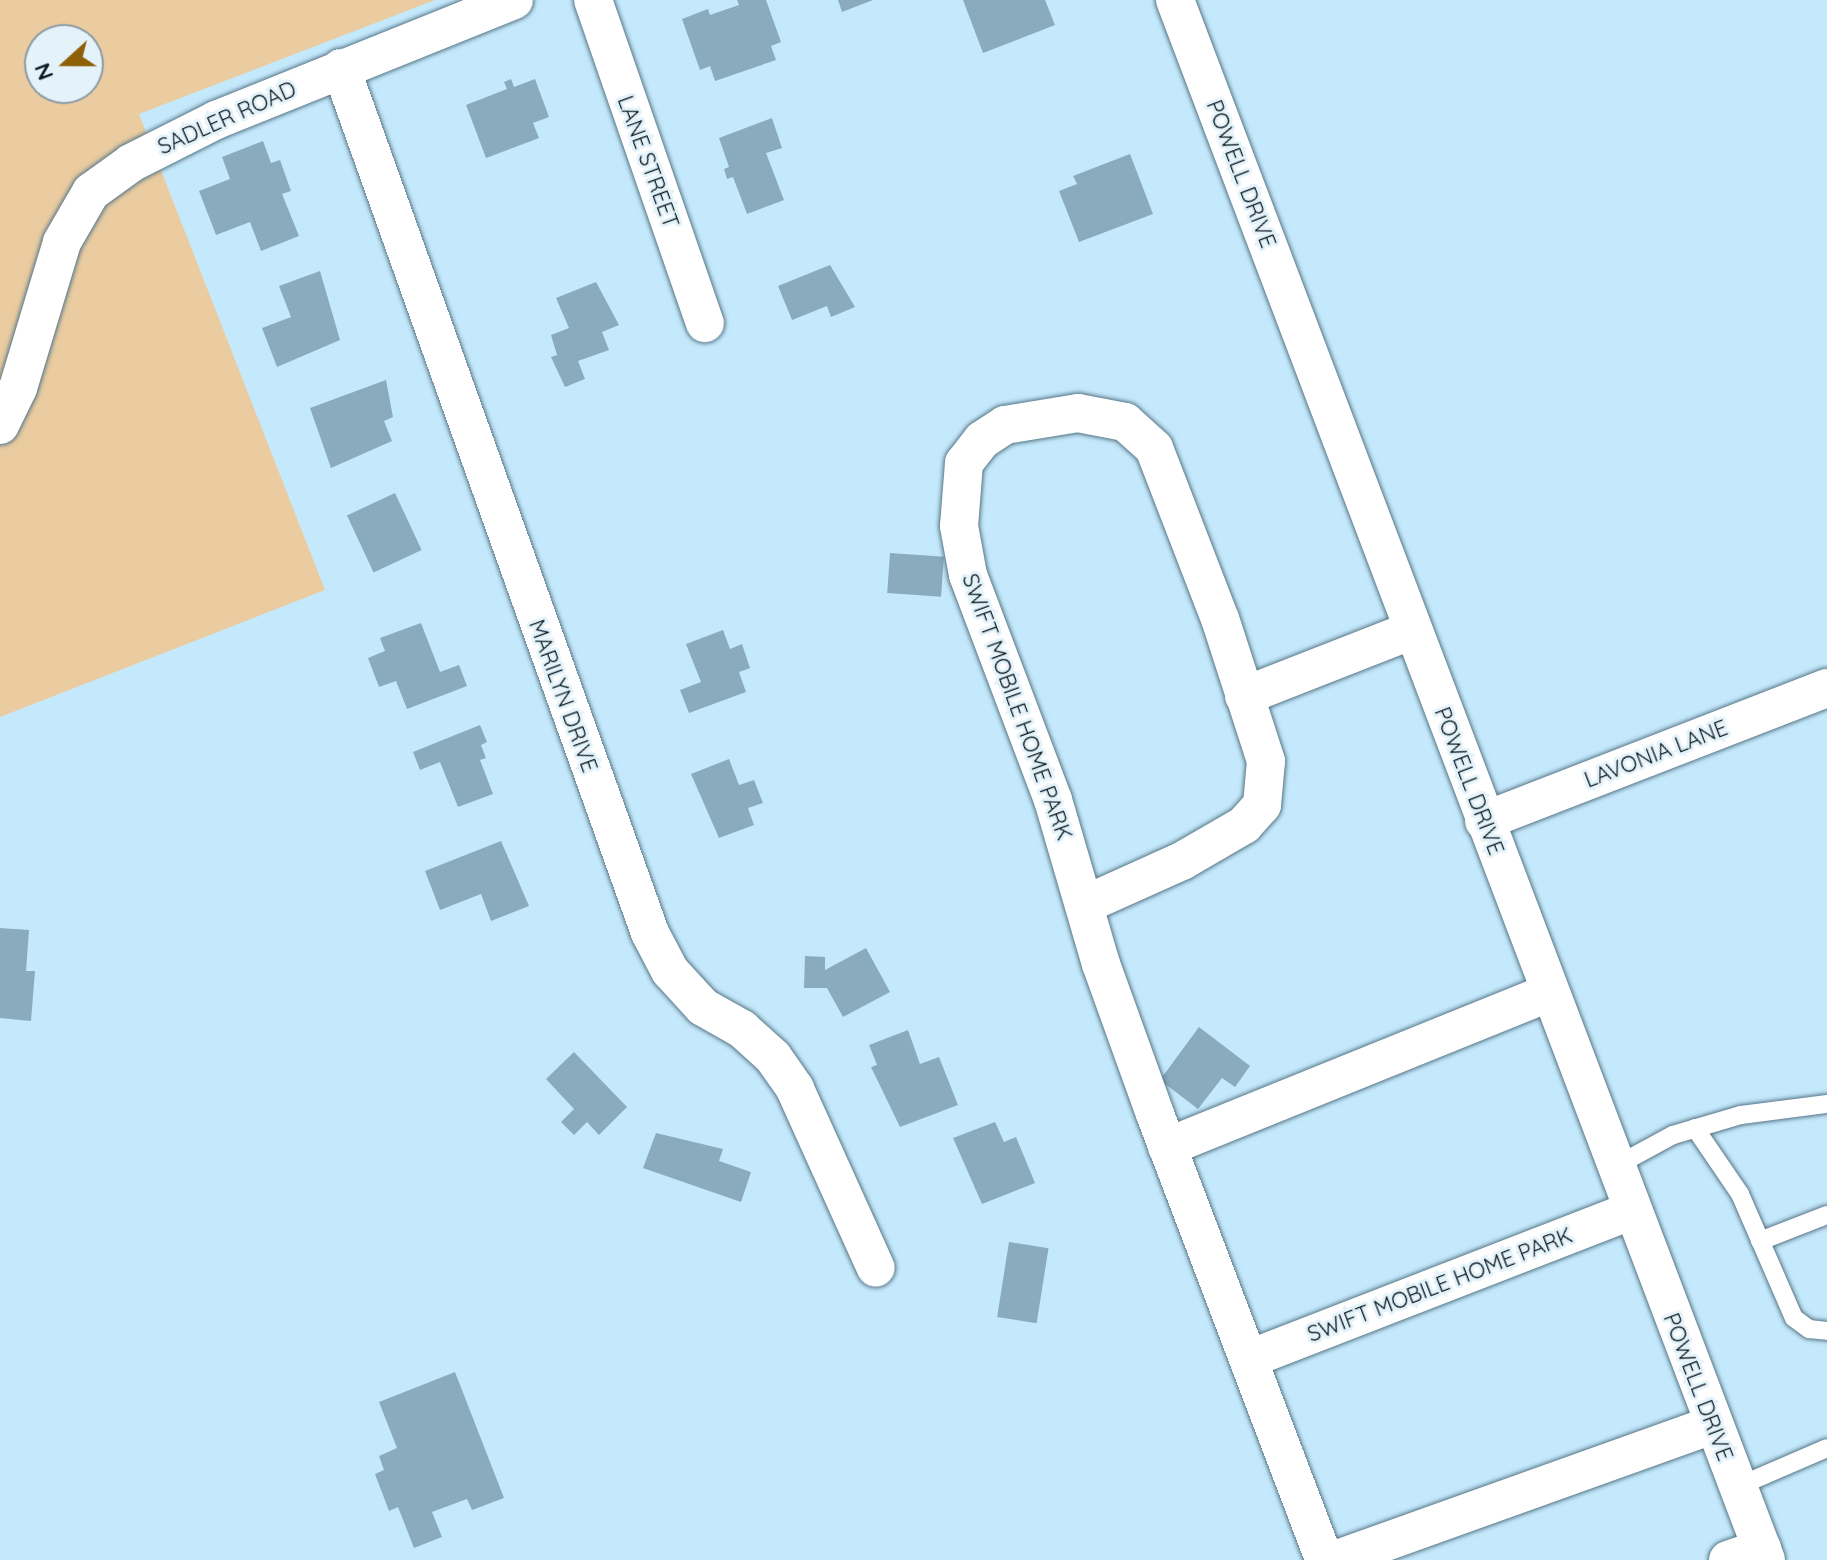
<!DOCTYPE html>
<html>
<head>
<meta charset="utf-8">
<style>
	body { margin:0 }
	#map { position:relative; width:1827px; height:1560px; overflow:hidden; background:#c5e9fc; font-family:Quicksand,sans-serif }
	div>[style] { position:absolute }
	.green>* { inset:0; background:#eacca0 }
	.building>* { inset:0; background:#89abbd; transform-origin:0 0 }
	.roads { filter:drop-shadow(0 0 2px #567687) drop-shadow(0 0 2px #567687) }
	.lane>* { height:18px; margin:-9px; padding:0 9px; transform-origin:9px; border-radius:9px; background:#fff }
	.street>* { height:38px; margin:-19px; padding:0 19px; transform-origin:19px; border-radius:19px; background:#fff }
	span { translate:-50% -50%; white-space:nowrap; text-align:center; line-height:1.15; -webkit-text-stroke:6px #e4f2fa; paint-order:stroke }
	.street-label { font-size:22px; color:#0d1a21 }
	.north { position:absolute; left:24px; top:24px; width:80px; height:80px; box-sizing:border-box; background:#e4f2fa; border:2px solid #8e9ca3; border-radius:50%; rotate:249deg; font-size:22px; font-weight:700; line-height:32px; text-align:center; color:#0d1a21 }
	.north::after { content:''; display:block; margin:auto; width:28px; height:36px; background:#8e6108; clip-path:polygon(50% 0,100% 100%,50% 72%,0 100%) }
</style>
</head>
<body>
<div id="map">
	<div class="green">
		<i style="clip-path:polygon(evenodd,0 0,435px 0,139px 114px,325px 590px,0 717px,0 0,40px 40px,88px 40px,88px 88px,40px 88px,40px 40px)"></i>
	</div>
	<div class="building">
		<i style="clip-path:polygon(737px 0,766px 0,781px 42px,771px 46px,776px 60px,715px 81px,710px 66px,700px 70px,682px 19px,708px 9px,710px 15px,739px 5px)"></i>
		<i style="clip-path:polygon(838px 0,873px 0,842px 12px)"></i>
		<i style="clip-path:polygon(963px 0,1045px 0,1055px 25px,983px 53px)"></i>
		<i style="clip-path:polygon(511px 79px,514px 87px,535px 79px,549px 117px,533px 123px,539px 138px,486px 158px,466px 105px,507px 89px,504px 82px)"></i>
		<i style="clip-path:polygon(772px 118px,782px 148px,766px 153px,784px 200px,747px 214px,733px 177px,727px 179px,724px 169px,729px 167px,719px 138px)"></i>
		<i style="clip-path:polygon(263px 141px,271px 163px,280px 160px,291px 191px,282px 194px,299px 236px,261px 251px,250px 222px,216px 235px,199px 191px,230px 179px,222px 157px)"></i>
		<i style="clip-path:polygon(1130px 154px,1153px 214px,1079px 242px,1059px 191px,1077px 184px,1073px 176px)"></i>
		<i style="clip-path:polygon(830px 265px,855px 307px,831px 317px,827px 306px,792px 320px,778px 286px)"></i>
		<i style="clip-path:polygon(320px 271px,340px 340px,277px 367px,262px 328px,291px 317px,279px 286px)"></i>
		<i style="clip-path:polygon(596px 282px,619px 325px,602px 332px,609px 350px,578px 361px,585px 379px,565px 387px,551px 357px,557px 355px,551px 335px,569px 328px,556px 298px)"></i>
		<i style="clip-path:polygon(386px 380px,393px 417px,384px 421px,392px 441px,331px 468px,310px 408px)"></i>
		<i style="left:395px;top:493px;width:63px;height:53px;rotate:65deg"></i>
		<i style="left:890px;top:553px;width:54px;height:40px;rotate:4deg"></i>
		<i style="clip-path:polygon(421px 623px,440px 672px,459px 665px,467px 686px,407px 709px,396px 681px,379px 687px,368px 658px,385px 651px,380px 638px)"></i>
		<i style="clip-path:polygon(723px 630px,730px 649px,742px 644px,750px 668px,739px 672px,746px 692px,689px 713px,680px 690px,701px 682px,686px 644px)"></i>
		<i style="clip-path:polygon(480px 725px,487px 742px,481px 745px,486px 758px,480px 760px,493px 794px,458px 807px,440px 762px,420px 770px,413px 752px)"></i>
		<i style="clip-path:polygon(729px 759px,739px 785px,754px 780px,763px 803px,748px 808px,754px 825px,719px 838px,691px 774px)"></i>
		<i style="clip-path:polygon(501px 841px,529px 906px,491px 921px,481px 894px,440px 910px,425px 871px)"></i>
		<i style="clip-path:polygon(0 928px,29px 930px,26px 971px,35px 971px,31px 1021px,0 1018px)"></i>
		<i style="clip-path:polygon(866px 948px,890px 992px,843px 1017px,827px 988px,804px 988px,805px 956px,825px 957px,825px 970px)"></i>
		<i style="clip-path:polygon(1199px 1027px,1250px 1066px,1235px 1087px,1222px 1078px,1198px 1109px,1160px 1080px)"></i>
		<i style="clip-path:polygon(908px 1030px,920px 1064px,939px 1057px,958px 1105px,900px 1127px,871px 1067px,877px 1065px,869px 1045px)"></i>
		<i style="clip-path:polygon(574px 1052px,627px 1107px,599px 1135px,587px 1122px,574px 1135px,561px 1122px,574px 1109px,546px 1079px)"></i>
		<i style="clip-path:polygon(995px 1122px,1004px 1142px,1016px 1137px,1035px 1183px,982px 1204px,953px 1138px)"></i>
		<i style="clip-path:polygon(656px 1133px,723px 1149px,719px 1161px,751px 1172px,741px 1202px,643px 1168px)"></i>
		<i style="left:1009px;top:1242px;width:40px;height:76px;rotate:9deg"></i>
		<i style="clip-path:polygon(455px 1372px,504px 1498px,472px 1510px,467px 1499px,432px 1512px,442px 1537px,414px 1548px,398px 1507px,389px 1511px,375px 1474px,384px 1470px,379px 1456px,397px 1448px,379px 1402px)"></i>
	</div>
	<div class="roads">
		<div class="lane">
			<i style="left:1695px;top:1128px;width:80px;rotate:55.7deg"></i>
			<i style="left:1740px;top:1194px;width:135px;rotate:66.5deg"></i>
			<i style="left:1794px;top:1318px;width:19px;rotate:36deg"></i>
			<i style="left:1809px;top:1329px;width:18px;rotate:6deg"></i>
			<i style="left:1614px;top:1167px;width:67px;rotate:-28.5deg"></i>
			<i style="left:1673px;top:1135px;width:71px;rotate:-16.4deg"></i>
			<i style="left:1741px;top:1115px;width:87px;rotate:-7.3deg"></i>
			<i style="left:1760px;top:1241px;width:72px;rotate:-21.2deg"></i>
			<i style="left:1737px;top:1487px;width:98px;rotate:-23.4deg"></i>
		</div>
		<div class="street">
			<i style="left:593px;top:0;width:342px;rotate:70.9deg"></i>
			<i style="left:1175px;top:0;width:1668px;rotate:69.25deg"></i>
			<i style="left:341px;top:68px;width:919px;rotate:70.34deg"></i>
			<i style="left:650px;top:933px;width:43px;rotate:62.2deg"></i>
			<i style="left:670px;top:971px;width:49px;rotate:47.5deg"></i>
			<i style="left:703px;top:1007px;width:45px;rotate:29.4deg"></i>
			<i style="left:742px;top:1029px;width:42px;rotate:42.1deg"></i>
			<i style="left:773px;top:1057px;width:39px;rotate:55deg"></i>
			<i style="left:795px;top:1089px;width:196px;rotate:65.7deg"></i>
			<i style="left:0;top:425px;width:41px;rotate:-64.1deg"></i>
			<i style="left:18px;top:388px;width:152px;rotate:-73.2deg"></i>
			<i style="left:62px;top:242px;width:58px;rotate:-59.9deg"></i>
			<i style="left:91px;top:192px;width:49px;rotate:-35.9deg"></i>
			<i style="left:131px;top:163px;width:95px;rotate:-26.8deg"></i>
			<i style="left:216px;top:120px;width:321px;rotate:-21.9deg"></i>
			<i style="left:1244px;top:696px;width:180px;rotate:-21.4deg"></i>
			<i style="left:1484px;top:821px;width:368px;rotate:-21.2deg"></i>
			<i style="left:1084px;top:905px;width:107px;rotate:-24.2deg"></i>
			<i style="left:1182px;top:861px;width:72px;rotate:-30.1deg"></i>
			<i style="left:1244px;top:825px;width:27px;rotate:-48deg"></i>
			<i style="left:1262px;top:805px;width:44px;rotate:-84.8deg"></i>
			<i style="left:1266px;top:761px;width:149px;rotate:-107.9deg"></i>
			<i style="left:1220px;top:619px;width:183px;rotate:-111.1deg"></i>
			<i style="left:1154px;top:448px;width:39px;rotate:-138deg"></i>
			<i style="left:1125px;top:422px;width:48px;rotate:-169.2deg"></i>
			<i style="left:1078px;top:413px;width:74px;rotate:170.7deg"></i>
			<i style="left:1005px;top:425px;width:27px;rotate:147deg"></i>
			<i style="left:982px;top:440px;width:29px;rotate:128deg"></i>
			<i style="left:964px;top:463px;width:63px;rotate:94.5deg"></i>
			<i style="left:959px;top:526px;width:50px;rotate:79.6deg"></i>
			<i style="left:968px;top:575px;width:241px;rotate:69.3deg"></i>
			<i style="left:1053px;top:800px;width:171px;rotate:73.7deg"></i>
			<i style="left:1101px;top:964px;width:159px;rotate:70.2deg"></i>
			<i style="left:1155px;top:1114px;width:477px;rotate:69.2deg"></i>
			<i style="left:1167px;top:1147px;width:411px;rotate:-22deg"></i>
			<i style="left:1249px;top:1359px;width:410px;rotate:-21.2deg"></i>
			<i style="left:1335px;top:1560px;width:401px;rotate:-19.7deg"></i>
			<i style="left:1728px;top:1560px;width:36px;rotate:-19deg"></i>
		</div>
	</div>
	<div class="street-label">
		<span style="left:227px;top:118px;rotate:-24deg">SADLER ROAD</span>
		<span style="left:648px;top:162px;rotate:70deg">LANE STREET</span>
		<span style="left:1241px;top:174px;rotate:69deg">POWELL DRIVE</span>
		<span style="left:563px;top:696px;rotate:70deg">MARILYN DRIVE</span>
		<span style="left:1017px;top:707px;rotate:70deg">SWIFT MOBILE HOME PARK</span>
		<span style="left:1656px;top:754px;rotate:-21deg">LAVONIA LANE</span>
		<span style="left:1469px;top:781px;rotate:69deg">POWELL DRIVE</span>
		<span style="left:1440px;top:1285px;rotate:-21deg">SWIFT MOBILE HOME PARK</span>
		<span style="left:1698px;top:1387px;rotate:69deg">POWELL DRIVE</span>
	</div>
	<div class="north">N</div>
</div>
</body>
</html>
